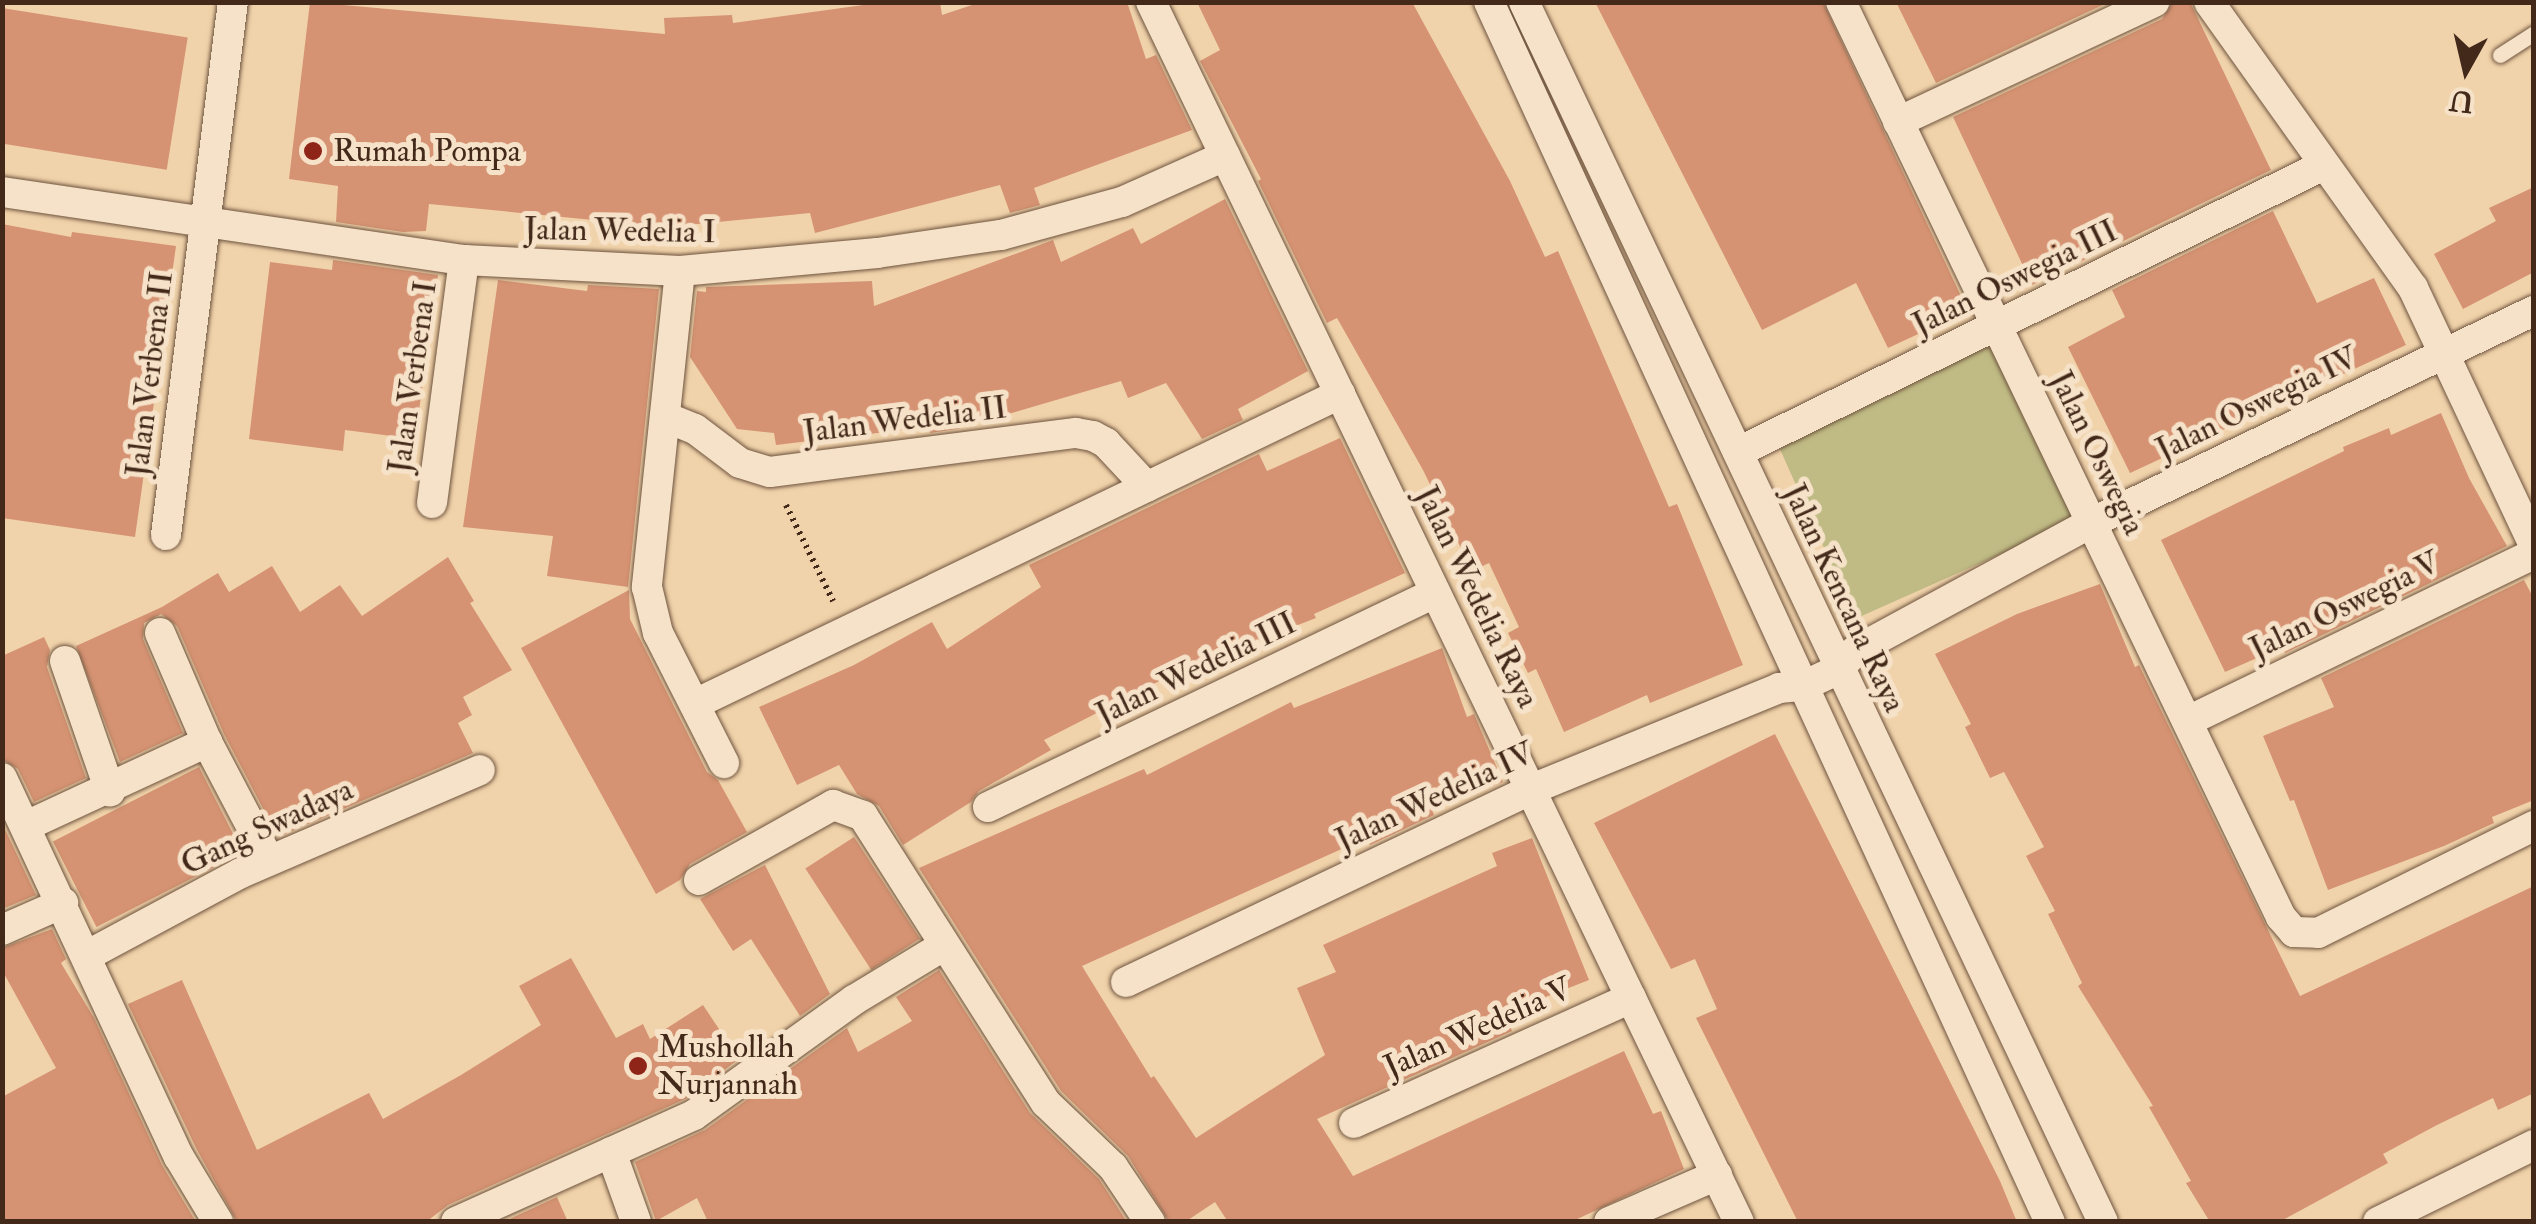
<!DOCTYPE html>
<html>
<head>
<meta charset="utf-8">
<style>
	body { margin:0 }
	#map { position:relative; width:2536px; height:1224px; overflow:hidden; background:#f1d3ab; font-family:"IM FELL Double Pica",serif }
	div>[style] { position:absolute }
	.green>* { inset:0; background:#c0bb85; transform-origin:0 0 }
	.building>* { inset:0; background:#d59373; transform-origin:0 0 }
	.path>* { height:6px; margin-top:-3px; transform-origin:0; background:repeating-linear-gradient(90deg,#43291a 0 2.5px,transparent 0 7.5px) }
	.roads { filter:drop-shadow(0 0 2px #6e543e) drop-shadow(0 0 2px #6e543e) }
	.lane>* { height:15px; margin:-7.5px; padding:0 7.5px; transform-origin:7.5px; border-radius:7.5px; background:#f6e2c8 }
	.street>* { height:30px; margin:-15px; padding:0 15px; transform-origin:15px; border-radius:15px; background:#f6e2c8 }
	.dots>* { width:28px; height:28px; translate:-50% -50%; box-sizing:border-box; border:5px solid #f6e2c8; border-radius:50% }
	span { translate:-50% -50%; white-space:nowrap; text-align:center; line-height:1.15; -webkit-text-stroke:10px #f6e2c8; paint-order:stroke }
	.poi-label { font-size:32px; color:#43291a }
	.left { translate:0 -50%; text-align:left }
	.street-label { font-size:32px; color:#43291a }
	.frame { position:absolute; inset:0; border:5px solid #43291a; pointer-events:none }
	.north { position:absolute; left:2416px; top:20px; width:100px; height:100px; -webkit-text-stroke:8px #f6e2c8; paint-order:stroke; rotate:188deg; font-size:28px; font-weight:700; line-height:40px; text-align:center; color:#43291a }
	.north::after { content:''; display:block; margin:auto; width:35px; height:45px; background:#43291a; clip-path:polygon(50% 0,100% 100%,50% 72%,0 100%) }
</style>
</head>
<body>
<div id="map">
	<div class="green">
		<i style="left:1995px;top:342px;width:196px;height:240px;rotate:66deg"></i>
	</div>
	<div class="building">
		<i style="clip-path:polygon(310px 2px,665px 34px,664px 18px,732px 15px,733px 23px,885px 2px,940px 2px,942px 15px,981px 2px,1127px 2px,1146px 59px,1156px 55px,1192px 130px,1034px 188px,1040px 205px,1010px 213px,1000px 185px,815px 233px,810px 213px,666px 227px,429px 204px,426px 231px,403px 232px,336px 222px,338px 186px,289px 179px)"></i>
		<i style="clip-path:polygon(1197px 2px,1412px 2px,1510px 181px,1545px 257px,1558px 251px,1669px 507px,1677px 504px,1743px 665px,1650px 703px,1647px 695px,1564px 732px,1536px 669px,1528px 673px,1508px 633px,1519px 627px,1489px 563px,1472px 571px,1423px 470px,1337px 318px,1327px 323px,1258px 181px,1261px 179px,1200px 61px,1220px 50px)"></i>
		<i style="clip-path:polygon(1595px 2px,1823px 2px,1968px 311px,1888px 348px,1856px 283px,1762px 330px)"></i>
		<i style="clip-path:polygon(1896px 2px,2109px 2px,1936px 83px)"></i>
		<i style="clip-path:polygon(2173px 2px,2190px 2px,2271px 170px,2032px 285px,1953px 117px,2162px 19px)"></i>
		<i style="left:2px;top:8px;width:188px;height:134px;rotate:9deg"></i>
		<i style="clip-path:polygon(2534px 187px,2534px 272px,2463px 309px,2434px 254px,2496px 221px,2489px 208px)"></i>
		<i style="clip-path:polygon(1225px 199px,1308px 371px,1238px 409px,1243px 420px,1202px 439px,1166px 383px,1128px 398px,1121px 381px,957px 429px,930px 433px,928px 427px,776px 445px,774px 433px,737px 429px,690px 357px,697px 291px,706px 292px,706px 287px,872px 281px,874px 306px,1053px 240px,1061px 262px,1133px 228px,1141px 244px)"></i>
		<i style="clip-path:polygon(2273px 211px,2317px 303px,2374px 278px,2406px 345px,2130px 473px,2068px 347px,2125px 317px,2112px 290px)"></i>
		<i style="clip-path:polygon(2px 224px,71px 237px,72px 232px,176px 246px,135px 537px,2px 518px)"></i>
		<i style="clip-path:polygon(333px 260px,438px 275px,415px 439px,345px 430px,343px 451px,249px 439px,270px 262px,332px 270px)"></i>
		<i style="clip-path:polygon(498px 280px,587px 291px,588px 285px,659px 289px,628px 587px,547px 576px,553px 536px,463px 527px)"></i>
		<i style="clip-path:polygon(2441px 413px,2469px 478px,2507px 546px,2285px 653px,2282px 647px,2225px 672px,2161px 540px,2344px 451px,2343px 447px,2389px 428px,2391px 435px)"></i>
		<i style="clip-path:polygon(1340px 438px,1405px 573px,1314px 614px,1316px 618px,1183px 669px,1044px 740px,1051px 750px,979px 791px,971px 802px,903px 845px,879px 806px,857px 794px,839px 765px,797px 785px,759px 707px,854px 665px,932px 622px,947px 649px,1041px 587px,1029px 565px,1259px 454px,1267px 471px)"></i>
		<i style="clip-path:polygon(448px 557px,474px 601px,470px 603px,512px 670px,463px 697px,472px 715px,458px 723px,473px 753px,278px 837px,224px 734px,177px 626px,161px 614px,144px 623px,143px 639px,183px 733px,120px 762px,76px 646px,162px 607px,218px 573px,229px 592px,272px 566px,300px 612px,340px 585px,362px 616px)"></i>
		<i style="clip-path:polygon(2524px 580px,2534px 599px,2534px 800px,2492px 817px,2494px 823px,2444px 846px,2328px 890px,2294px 800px,2290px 801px,2263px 736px,2334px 707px,2321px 678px)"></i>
		<i style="clip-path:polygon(2100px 584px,2135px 667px,2139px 665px,2300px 996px,2534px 886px,2534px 1093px,2498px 1110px,2493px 1098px,2437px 1125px,2383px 1154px,2388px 1163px,2279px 1222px,2210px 1222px,2186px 1183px,2191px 1181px,2149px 1107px,2153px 1106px,2078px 986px,2082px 983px,2048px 914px,2055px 911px,2026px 856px,2044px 847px,2004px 772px,1990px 778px,1965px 727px,1971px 724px,1935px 654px,2017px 614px)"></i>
		<i style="clip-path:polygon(629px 590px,630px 619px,707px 772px,718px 780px,747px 832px,690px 864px,680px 880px,656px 894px,521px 648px)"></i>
		<i style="clip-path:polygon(44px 637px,50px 650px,47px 667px,86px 778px,34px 802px,18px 769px,2px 759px,2px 656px)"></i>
		<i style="clip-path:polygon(1442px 648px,1467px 717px,1474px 714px,1503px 782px,1432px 810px,1434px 815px,1370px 845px,1366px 838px,1082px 966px,1151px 1078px,1154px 1076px,1196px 1138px,1325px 1055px,1297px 988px,1336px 972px,1323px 945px,1497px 866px,1492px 853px,1532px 838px,1589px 980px,1505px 1013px,1512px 1031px,1317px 1119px,1353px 1176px,1624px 1051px,1653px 1114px,1661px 1111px,1684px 1169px,1571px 1222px,1228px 1222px,1215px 1202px,1185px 1222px,1169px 1222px,1128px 1156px,1061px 1091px,919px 868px,1144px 769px,1147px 775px,1291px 702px,1294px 708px)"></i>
		<i style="clip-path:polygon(1775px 734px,2000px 1181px,2017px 1222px,1798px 1222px,1696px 1018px,1717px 1009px,1695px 959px,1671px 969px,1594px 823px)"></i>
		<i style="left:199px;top:767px;width:96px;height:164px;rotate:63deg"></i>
		<i style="clip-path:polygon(2px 823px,36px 895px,2px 909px)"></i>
		<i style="left:854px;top:837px;width:121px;height:58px;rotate:57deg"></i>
		<i style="clip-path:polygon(765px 865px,830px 994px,800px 1016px,751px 939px,733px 951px,700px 899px)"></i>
		<i style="clip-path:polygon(52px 929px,66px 959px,61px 963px,94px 1018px,162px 1165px,196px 1222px,2px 1222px,2px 1097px,56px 1068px,2px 970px,2px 948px)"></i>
		<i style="clip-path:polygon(571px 958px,616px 1038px,643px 1024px,650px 1039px,703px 1005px,739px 1059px,685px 1099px,448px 1205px,426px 1222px,237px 1222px,196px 1148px,128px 1004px,182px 980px,257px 1150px,369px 1093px,383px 1119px,461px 1075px,541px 1025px,519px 986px)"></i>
		<i style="clip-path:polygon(939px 970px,1030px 1113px,1099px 1179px,1127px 1222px,708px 1222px,697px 1198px,656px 1221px,635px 1162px,705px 1130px,847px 1028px,858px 1052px,912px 1021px,896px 997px)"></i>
		<i style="clip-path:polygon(557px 1197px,568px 1222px,503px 1222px)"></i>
	</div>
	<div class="path">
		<i style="left:786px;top:505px;width:107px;rotate:63.9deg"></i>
	</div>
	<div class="roads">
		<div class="lane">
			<i style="left:2500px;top:55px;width:40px;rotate:-32.9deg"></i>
		</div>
		<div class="street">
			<i style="left:1151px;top:2px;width:1354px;rotate:64.27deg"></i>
			<i style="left:1489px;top:2px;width:1343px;rotate:65.31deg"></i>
			<i style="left:1524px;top:2px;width:1350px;rotate:64.61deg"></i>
			<i style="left:1841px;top:2px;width:1015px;rotate:64.32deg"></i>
			<i style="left:2281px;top:917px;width:20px;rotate:49deg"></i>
			<i style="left:2294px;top:932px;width:24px;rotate:2deg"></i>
			<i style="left:2318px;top:933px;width:241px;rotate:-26.4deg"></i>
			<i style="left:2209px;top:2px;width:351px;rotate:54.5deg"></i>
			<i style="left:2413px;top:288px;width:284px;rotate:64.8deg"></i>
			<i style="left:1898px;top:122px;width:283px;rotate:-25.1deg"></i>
			<i style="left:2px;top:192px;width:467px;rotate:8.4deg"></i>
			<i style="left:464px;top:260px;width:216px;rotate:2.9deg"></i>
			<i style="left:680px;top:271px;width:198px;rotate:-5.2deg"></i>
			<i style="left:877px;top:253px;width:125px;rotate:-8.3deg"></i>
			<i style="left:1001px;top:235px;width:125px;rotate:-15.3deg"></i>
			<i style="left:1122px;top:202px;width:113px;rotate:-24.1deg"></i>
			<i style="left:680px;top:271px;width:318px;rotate:96deg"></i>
			<i style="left:647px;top:587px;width:47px;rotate:76.6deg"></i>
			<i style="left:658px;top:633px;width:146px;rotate:63.1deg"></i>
			<i style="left:665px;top:417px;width:32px;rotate:22deg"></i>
			<i style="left:695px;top:429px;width:56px;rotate:37.1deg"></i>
			<i style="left:740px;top:463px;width:31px;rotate:17deg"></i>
			<i style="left:770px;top:472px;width:308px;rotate:-7.3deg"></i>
			<i style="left:1076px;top:433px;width:17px;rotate:10deg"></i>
			<i style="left:1093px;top:436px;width:15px;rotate:28deg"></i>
			<i style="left:1106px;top:443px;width:60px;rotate:47deg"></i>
			<i style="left:1738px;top:452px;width:650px;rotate:-26.09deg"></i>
			<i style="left:432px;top:503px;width:245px;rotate:-82.5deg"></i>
			<i style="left:166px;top:535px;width:537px;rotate:-82.84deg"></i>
			<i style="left:160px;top:633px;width:119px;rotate:66.7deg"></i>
			<i style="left:207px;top:742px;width:133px;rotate:62.3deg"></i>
			<i style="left:65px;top:661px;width:138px;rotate:70.9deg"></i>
			<i style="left:695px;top:704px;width:716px;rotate:-25.67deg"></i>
			<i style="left:2188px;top:721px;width:384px;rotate:-25.8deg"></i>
			<i style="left:2px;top:778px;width:418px;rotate:65deg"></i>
			<i style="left:179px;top:1157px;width:76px;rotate:59deg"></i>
			<i style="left:988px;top:807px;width:496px;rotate:-25.6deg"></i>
			<i style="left:26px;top:826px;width:200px;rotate:-24.9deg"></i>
			<i style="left:699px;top:880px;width:154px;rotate:-29.2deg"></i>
			<i style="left:833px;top:805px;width:32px;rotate:20deg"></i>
			<i style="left:863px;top:816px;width:340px;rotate:57.5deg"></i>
			<i style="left:1046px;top:1103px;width:93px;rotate:43.7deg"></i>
			<i style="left:1113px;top:1167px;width:66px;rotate:56.1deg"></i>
			<i style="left:2px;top:930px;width:67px;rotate:-23.9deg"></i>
			<i style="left:88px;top:955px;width:174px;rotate:-28.2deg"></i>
			<i style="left:241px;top:873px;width:260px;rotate:-23.3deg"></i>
			<i style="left:1126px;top:982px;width:450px;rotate:-25.4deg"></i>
			<i style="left:1532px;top:789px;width:267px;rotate:-22.2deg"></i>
			<i style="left:1779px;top:688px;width:24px;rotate:-5deg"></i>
			<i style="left:1803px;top:686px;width:38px;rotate:-25deg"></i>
			<i style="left:1838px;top:670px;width:25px;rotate:-48deg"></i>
			<i style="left:1855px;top:651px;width:268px;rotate:-28.5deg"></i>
			<i style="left:2091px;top:523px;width:491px;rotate:-25.6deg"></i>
			<i style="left:1354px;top:1123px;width:304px;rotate:-24.3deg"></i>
			<i style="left:611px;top:1152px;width:74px;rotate:70.3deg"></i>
			<i style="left:456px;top:1222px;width:261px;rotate:-24.2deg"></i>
			<i style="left:694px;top:1115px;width:197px;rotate:-35.7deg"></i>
			<i style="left:854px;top:1000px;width:104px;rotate:-31.2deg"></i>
			<i style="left:1609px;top:1222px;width:118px;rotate:-23.5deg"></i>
			<i style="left:2378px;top:1222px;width:174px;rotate:-26.3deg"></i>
		</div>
	</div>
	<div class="dots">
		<i style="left:313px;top:151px;background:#8f2418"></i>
		<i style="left:638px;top:1066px;background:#8f2418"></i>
	</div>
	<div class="poi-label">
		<span class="left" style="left:333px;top:151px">Rumah Pompa</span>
		<span class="left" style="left:658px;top:1066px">Mushollah<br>Nurjannah</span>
	</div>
	<div class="street-label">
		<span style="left:620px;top:231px;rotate:1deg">Jalan Wedelia I</span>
		<span style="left:2015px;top:278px;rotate:-26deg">Jalan Oswegia III</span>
		<span style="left:150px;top:374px;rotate:-83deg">Jalan Verbena II</span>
		<span style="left:413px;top:377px;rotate:-82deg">Jalan Verbena I</span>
		<span style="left:2257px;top:404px;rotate:-26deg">Jalan Oswegia IV</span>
		<span style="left:905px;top:420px;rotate:-7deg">Jalan Wedelia II</span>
		<span style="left:2097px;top:453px;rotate:64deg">Jalan Oswegia</span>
		<span style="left:1477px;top:597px;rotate:64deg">Jalan Wedelia Raya</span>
		<span style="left:1844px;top:598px;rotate:65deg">Jalan Kencana Raya</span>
		<span style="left:2345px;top:606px;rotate:-26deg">Jalan Oswegia V</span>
		<span style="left:1196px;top:669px;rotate:-26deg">Jalan Wedelia III</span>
		<span style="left:1435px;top:797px;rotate:-25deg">Jalan Wedelia IV</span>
		<span style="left:267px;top:827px;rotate:-25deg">Gang Swadaya</span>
		<span style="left:1478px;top:1028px;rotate:-24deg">Jalan Wedelia V</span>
	</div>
	<div class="frame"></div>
	<div class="north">U</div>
</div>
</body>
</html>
